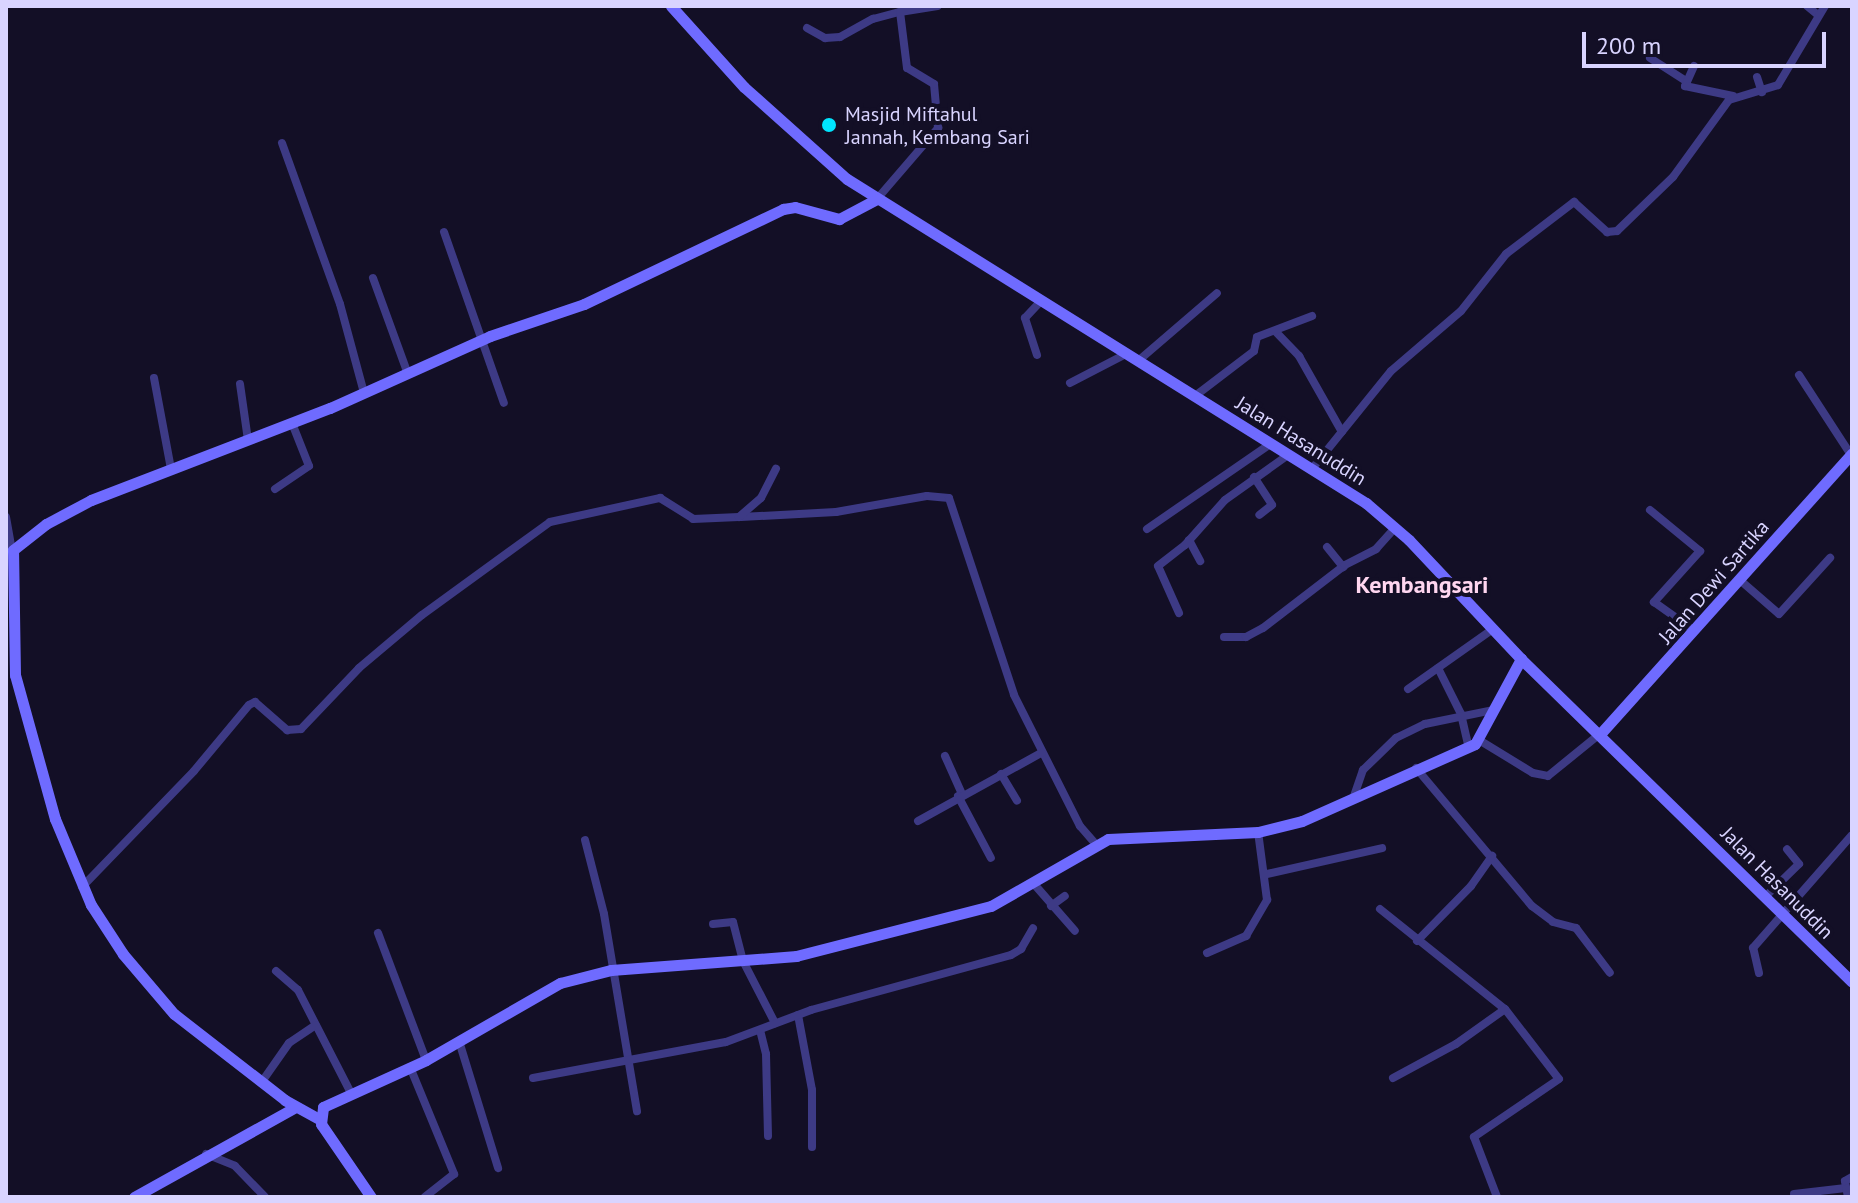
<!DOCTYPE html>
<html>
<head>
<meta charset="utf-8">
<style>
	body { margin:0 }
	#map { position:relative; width:1858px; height:1203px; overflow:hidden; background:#130f26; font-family:"PT Sans",sans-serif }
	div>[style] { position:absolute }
	.street>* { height:8px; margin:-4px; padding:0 4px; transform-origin:4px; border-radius:4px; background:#3d3a85 }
	.secondary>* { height:11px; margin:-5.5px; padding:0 5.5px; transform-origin:5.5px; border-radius:5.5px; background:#6f6bff }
	.dots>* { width:22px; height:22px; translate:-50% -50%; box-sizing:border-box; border:4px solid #130f26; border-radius:50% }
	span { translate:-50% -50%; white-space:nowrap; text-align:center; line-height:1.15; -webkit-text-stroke:8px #130f26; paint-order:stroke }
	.poi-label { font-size:20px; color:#d9d4ff }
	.left { translate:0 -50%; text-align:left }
	.street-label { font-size:20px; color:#d9d4ff }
	.quarter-label { font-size:24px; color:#ffd6f0; font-weight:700 }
	.frame { position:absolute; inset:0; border:8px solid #d9d4ff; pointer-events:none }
	.scale { position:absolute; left:1582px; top:32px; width:244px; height:36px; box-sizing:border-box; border:4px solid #d9d4ff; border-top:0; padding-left:10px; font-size:24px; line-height:28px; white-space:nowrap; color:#d9d4ff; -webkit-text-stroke:6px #130f26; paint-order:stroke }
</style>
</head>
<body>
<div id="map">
	<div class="street">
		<i style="left:1807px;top:6px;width:14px;rotate:39deg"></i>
		<i style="left:807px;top:28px;width:21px;rotate:29deg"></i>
		<i style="left:825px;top:38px;width:15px;rotate:-4deg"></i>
		<i style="left:840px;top:37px;width:38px;rotate:-29deg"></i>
		<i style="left:873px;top:19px;width:28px;rotate:-15deg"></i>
		<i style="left:1650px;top:58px;width:43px;rotate:32.6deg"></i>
		<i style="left:1694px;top:66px;width:22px;rotate:114deg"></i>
		<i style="left:1685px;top:86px;width:49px;rotate:11.8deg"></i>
		<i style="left:1757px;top:77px;width:16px;rotate:72deg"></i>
		<i style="left:282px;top:143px;width:171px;rotate:70.2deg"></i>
		<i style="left:340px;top:304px;width:92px;rotate:74.9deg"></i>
		<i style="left:877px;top:199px;width:94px;rotate:-49.3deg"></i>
		<i style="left:938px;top:128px;width:44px;rotate:-95.2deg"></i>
		<i style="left:934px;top:84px;width:31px;rotate:-149deg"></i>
		<i style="left:907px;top:68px;width:56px;rotate:-97.1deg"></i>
		<i style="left:900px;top:12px;width:38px;rotate:-9deg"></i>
		<i style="left:444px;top:232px;width:181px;rotate:70.7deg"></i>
		<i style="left:373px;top:278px;width:102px;rotate:70deg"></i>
		<i style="left:1275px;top:331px;width:35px;rotate:46deg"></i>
		<i style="left:1299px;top:356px;width:87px;rotate:60.5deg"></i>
		<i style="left:1037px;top:355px;width:39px;rotate:-108deg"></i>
		<i style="left:1025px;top:318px;width:22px;rotate:-47deg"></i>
		<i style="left:1138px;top:361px;width:104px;rotate:-40.7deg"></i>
		<i style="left:1799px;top:375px;width:95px;rotate:57deg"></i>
		<i style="left:154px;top:378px;width:93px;rotate:79.4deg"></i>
		<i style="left:1070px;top:383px;width:63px;rotate:-27.4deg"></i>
		<i style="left:240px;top:384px;width:57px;rotate:81.9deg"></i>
		<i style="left:1195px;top:396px;width:74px;rotate:-37.3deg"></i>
		<i style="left:1254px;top:351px;width:14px;rotate:-78deg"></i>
		<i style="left:1257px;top:337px;width:59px;rotate:-20.9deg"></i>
		<i style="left:1311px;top:470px;width:127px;rotate:-51.1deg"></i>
		<i style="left:1391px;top:371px;width:92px;rotate:-40.6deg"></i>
		<i style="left:1461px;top:311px;width:73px;rotate:-51.7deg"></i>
		<i style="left:1506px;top:254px;width:86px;rotate:-37.4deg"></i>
		<i style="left:1574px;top:202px;width:45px;rotate:42.3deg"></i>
		<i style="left:1607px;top:232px;width:10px;rotate:-6deg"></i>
		<i style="left:1617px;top:231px;width:78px;rotate:-44deg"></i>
		<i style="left:1673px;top:177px;width:95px;rotate:-54deg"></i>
		<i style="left:1729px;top:100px;width:51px;rotate:-17deg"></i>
		<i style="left:1778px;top:85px;width:92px;rotate:-59.3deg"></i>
		<i style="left:1254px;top:477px;width:33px;rotate:57deg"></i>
		<i style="left:1272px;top:505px;width:16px;rotate:142deg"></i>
		<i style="left:275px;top:489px;width:41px;rotate:-34.1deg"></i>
		<i style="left:309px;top:466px;width:46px;rotate:-111.6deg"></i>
		<i style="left:1650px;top:510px;width:65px;rotate:39.4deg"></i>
		<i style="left:1700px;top:551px;width:69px;rotate:132deg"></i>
		<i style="left:1654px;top:602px;width:50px;rotate:35.3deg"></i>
		<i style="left:6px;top:517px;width:36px;rotate:80deg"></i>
		<i style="left:741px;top:517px;width:95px;rotate:-3deg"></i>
		<i style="left:836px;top:512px;width:92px;rotate:-10deg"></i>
		<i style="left:927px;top:496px;width:22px;rotate:5deg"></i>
		<i style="left:949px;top:498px;width:207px;rotate:71.7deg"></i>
		<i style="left:1014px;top:695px;width:147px;rotate:63.3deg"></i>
		<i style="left:1080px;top:826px;width:23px;rotate:49deg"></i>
		<i style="left:1147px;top:529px;width:150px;rotate:-34.6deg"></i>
		<i style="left:1189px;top:540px;width:24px;rotate:62deg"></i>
		<i style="left:1327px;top:547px;width:26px;rotate:51deg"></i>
		<i style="left:1741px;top:581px;width:50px;rotate:41deg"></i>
		<i style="left:1779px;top:614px;width:76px;rotate:-47.7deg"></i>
		<i style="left:1179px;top:613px;width:51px;rotate:-114.1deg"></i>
		<i style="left:1158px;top:566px;width:34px;rotate:-38deg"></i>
		<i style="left:1185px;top:545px;width:60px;rotate:-48.4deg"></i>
		<i style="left:1225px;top:500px;width:77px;rotate:-35.5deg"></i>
		<i style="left:1224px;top:637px;width:22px"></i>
		<i style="left:1246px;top:637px;width:19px;rotate:-28deg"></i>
		<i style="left:1263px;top:628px;width:103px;rotate:-37.5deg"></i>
		<i style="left:1345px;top:565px;width:35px;rotate:-27deg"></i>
		<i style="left:1376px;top:549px;width:28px;rotate:-48deg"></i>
		<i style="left:1438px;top:668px;width:51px;rotate:63.4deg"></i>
		<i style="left:1461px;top:714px;width:35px;rotate:77deg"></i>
		<i style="left:1408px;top:689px;width:104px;rotate:-35.2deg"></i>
		<i style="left:1479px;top:740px;width:63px;rotate:31.4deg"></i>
		<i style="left:1533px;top:773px;width:15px;rotate:11deg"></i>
		<i style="left:1548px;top:776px;width:68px;rotate:-39.1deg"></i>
		<i style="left:945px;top:756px;width:42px;rotate:65.9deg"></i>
		<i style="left:1416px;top:768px;width:180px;rotate:50deg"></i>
		<i style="left:1532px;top:906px;width:26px;rotate:37deg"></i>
		<i style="left:1553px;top:922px;width:24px;rotate:15deg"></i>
		<i style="left:1576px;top:928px;width:56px;rotate:52.9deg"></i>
		<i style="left:1001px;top:774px;width:31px;rotate:59deg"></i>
		<i style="left:958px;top:796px;width:70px;rotate:62deg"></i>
		<i style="left:1354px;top:796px;width:28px;rotate:-71deg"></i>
		<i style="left:1363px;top:770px;width:46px;rotate:-44.1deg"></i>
		<i style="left:1396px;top:738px;width:32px;rotate:-26deg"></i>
		<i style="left:1425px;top:724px;width:69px;rotate:-11.6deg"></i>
		<i style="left:918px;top:821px;width:141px;rotate:-28.9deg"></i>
		<i style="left:585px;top:840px;width:76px;rotate:75.6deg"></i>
		<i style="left:604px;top:914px;width:200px;rotate:80.5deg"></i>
		<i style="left:1267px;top:874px;width:118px;rotate:-12.7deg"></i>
		<i style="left:1034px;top:884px;width:62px;rotate:48.9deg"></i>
		<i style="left:82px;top:887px;width:161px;rotate:-46deg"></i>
		<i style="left:194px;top:771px;width:86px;rotate:-50.2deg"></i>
		<i style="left:249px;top:705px;width:7px;rotate:-27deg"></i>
		<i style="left:255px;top:702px;width:43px;rotate:41.2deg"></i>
		<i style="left:287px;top:730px;width:14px;rotate:-4deg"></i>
		<i style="left:301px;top:729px;width:84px;rotate:-46.4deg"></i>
		<i style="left:359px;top:668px;width:82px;rotate:-40.1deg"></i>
		<i style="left:422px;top:615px;width:158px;rotate:-36deg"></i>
		<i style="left:550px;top:522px;width:113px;rotate:-12.3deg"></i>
		<i style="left:660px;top:498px;width:39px;rotate:32deg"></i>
		<i style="left:693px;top:519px;width:46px;rotate:-2.5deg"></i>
		<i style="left:739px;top:517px;width:29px;rotate:-41deg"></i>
		<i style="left:761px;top:498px;width:33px;rotate:-63deg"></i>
		<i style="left:1766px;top:896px;width:46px;rotate:-44.1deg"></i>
		<i style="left:1799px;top:864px;width:19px;rotate:-129deg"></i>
		<i style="left:1051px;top:906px;width:17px;rotate:-36deg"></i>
		<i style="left:1380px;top:909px;width:160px;rotate:38.7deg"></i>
		<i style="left:1505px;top:1009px;width:88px;rotate:52.4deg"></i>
		<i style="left:1559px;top:1079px;width:103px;rotate:145.7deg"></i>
		<i style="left:1474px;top:1137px;width:64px;rotate:69deg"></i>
		<i style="left:713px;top:924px;width:20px;rotate:-6deg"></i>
		<i style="left:733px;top:922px;width:40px;rotate:75.6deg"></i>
		<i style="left:743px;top:961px;width:70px;rotate:62.7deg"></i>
		<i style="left:378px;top:933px;width:136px;rotate:69.3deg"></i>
		<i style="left:1417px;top:941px;width:77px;rotate:-45.5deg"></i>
		<i style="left:1471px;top:886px;width:37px;rotate:-55deg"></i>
		<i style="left:1207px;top:953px;width:43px;rotate:-23.6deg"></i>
		<i style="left:1246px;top:936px;width:42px;rotate:-59.7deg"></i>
		<i style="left:1267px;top:900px;width:69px;rotate:-97.5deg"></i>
		<i style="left:276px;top:971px;width:29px;rotate:41deg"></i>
		<i style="left:298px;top:990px;width:114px;rotate:62.8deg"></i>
		<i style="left:1759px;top:973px;width:26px;rotate:-103deg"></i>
		<i style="left:1753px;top:948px;width:150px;rotate:-48.8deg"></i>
		<i style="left:798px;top:1015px;width:76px;rotate:79.4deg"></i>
		<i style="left:812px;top:1090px;width:57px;rotate:90deg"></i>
		<i style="left:760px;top:1030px;width:25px;rotate:76deg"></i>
		<i style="left:766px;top:1054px;width:82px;rotate:88.6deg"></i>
		<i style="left:459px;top:1041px;width:133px;rotate:72.9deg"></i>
		<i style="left:410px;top:1067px;width:116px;rotate:67.6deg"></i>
		<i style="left:454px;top:1174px;width:37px;rotate:142deg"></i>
		<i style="left:533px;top:1078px;width:196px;rotate:-10.6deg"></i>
		<i style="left:726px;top:1042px;width:91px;rotate:-20.6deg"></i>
		<i style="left:811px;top:1010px;width:207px;rotate:-15.4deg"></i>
		<i style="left:1011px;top:955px;width:12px;rotate:-31deg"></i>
		<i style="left:1021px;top:949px;width:24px;rotate:-60deg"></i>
		<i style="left:1393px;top:1078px;width:72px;rotate:-28.4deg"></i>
		<i style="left:1456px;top:1044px;width:60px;rotate:-35.5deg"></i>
		<i style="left:261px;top:1083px;width:49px;rotate:-55deg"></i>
		<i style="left:289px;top:1043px;width:32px;rotate:-34deg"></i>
		<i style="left:206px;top:1154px;width:31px;rotate:22deg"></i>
		<i style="left:235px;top:1166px;width:43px;rotate:45.9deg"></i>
		<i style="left:1794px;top:1194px;width:52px;rotate:-6.6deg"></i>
		<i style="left:1848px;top:1197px;width:16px;rotate:-101deg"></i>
		<i style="left:1845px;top:1181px;width:8px;rotate:-30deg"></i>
	</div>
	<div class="secondary">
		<i style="left:671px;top:6px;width:109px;rotate:48deg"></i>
		<i style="left:744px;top:87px;width:138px;rotate:41.8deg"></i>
		<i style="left:847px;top:179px;width:612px;rotate:31.98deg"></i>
		<i style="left:1366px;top:503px;width:57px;rotate:40.7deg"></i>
		<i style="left:1409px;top:540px;width:163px;rotate:46.7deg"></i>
		<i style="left:1521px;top:659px;width:462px;rotate:44.3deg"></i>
		<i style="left:1601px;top:733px;width:376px;rotate:-48.1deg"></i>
		<i style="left:319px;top:1119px;width:39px;rotate:-151deg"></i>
		<i style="left:285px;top:1100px;width:140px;rotate:-142.2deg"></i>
		<i style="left:174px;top:1014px;width:79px;rotate:-130.4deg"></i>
		<i style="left:123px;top:954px;width:59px;rotate:-123.1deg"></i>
		<i style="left:91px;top:905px;width:93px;rotate:-112.7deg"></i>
		<i style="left:55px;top:819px;width:149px;rotate:-105.5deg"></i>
		<i style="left:15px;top:675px;width:125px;rotate:-90.9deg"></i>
		<i style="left:13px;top:550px;width:42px;rotate:-38.2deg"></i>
		<i style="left:46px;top:524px;width:51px;rotate:-28.1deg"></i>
		<i style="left:91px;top:500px;width:256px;rotate:-21.1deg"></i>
		<i style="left:330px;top:408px;width:175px;rotate:-24.2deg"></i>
		<i style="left:490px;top:336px;width:99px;rotate:-18.8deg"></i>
		<i style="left:584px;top:304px;width:221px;rotate:-25.5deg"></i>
		<i style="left:783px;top:209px;width:12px;rotate:-9deg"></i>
		<i style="left:795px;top:207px;width:46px;rotate:15.3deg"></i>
		<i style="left:839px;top:219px;width:43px;rotate:-27.8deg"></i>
		<i style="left:134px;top:1197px;width:185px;rotate:-29.1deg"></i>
		<i style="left:371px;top:1197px;width:88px;rotate:-124.4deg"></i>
		<i style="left:321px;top:1124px;width:17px;rotate:-83deg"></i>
		<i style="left:323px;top:1107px;width:113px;rotate:-24.5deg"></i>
		<i style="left:426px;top:1060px;width:155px;rotate:-29.9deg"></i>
		<i style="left:560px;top:983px;width:53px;rotate:-14.3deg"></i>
		<i style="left:611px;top:970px;width:186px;rotate:-4.3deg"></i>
		<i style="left:796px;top:956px;width:201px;rotate:-14.4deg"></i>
		<i style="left:991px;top:906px;width:135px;rotate:-29.8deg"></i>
		<i style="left:1108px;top:839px;width:150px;rotate:-2.7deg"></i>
		<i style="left:1258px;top:832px;width:45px;rotate:-14deg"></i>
		<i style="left:1302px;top:821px;width:189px;rotate:-24deg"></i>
		<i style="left:1475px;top:744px;width:97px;rotate:-61.6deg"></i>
	</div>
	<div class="dots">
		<i style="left:829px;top:125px;background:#00e5ff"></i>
	</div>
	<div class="poi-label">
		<span class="left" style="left:845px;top:126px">Masjid Miftahul<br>Jannah, Kembang Sari</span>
	</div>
	<div class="street-label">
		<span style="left:1301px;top:441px;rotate:32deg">Jalan Hasanuddin</span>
		<span style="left:1714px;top:582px;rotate:-49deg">Jalan Dewi Sartika</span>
		<span style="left:1777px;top:883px;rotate:45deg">Jalan Hasanuddin</span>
	</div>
	<div class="quarter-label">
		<span style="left:1422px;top:585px">Kembangsari</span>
	</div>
	<div class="frame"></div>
	<div class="scale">200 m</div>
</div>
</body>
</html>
